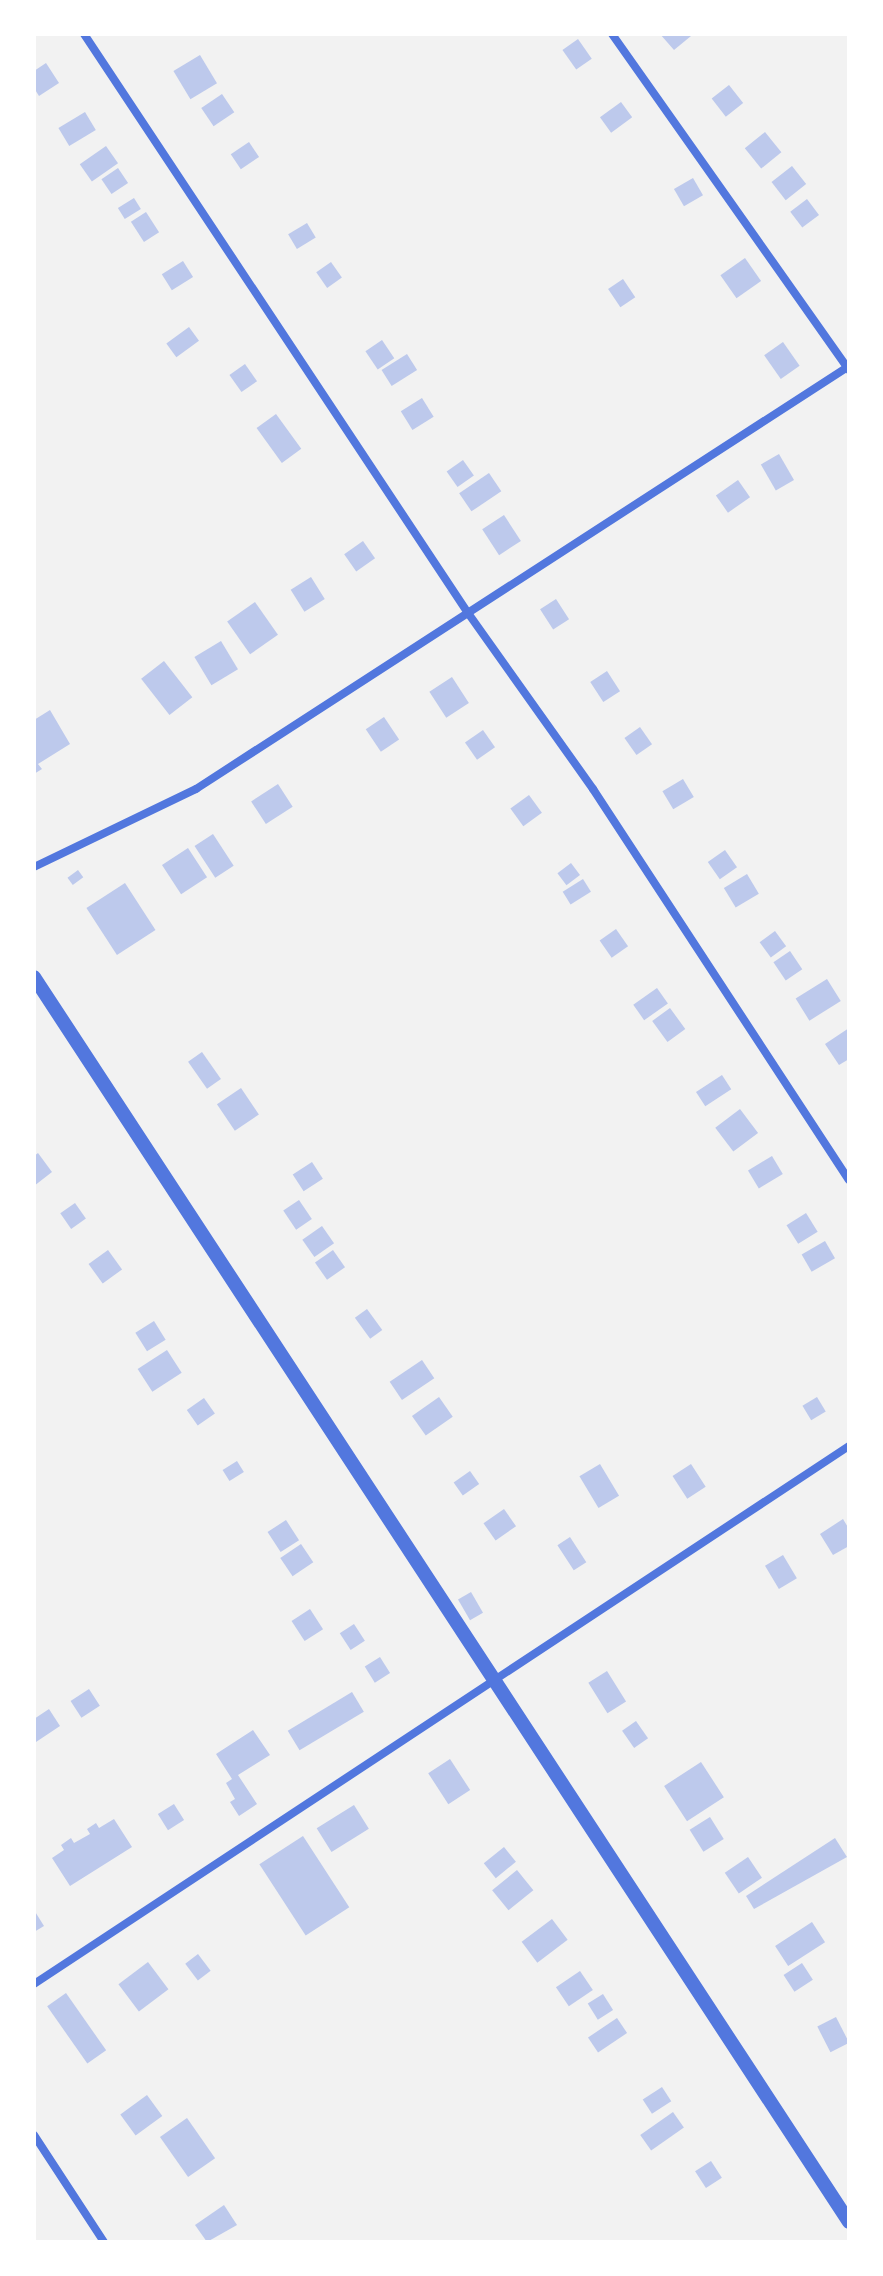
<!DOCTYPE html>
<html>
<head>
<meta charset="utf-8">
<style>
	body { margin:0 }
	#map { position:relative; width:883px; height:2276px; overflow:hidden; background:#f2f2f2; font-family:"Roboto Condensed",sans-serif }
	div>[style] { position:absolute }
	.building>* { inset:0; background:#bdc9ec; transform-origin:0 0 }
	.minor>* { height:8px; margin:-4px; padding:0 4px; transform-origin:4px; border-radius:4px; background:#5277de }
	.tertiary>* { height:14px; margin:-7px; padding:0 7px; transform-origin:7px; border-radius:7px; background:#5277de }
	span { translate:-50% -50%; white-space:nowrap; text-align:center; line-height:1.15; -webkit-text-stroke:7px #fff; paint-order:stroke }
	.frame { position:absolute; inset:0; border:36px solid #fff; pointer-events:none }
</style>
</head>
<body>
<div id="map">
	<div class="building">
		<i style="clip-path:polygon(660px 34px,690px 34px,691px 36px,674px 50px)"></i>
		<i style="left:578px;top:39px;width:24px;height:19px;rotate:55deg"></i>
		<i style="left:200px;top:55px;width:33px;height:31px;rotate:59deg"></i>
		<i style="clip-path:polygon(46px 63px,59px 83px,39px 96px,34px 88px,34px 71px)"></i>
		<i style="left:729px;top:85px;width:23px;height:22px;rotate:52deg"></i>
		<i style="left:222px;top:94px;width:22px;height:25px;rotate:56deg"></i>
		<i style="left:621px;top:102px;width:19px;height:26px;rotate:54deg"></i>
		<i style="left:85px;top:112px;width:21px;height:31px;rotate:59deg"></i>
		<i style="left:765px;top:132px;width:26px;height:26px;rotate:51deg"></i>
		<i style="left:249px;top:142px;width:18px;height:22px;rotate:56deg"></i>
		<i style="left:106px;top:146px;width:21px;height:32px;rotate:55deg"></i>
		<i style="left:792px;top:166px;width:23px;height:26px;rotate:52deg"></i>
		<i style="left:118px;top:168px;width:18px;height:20px;rotate:56deg"></i>
		<i style="left:693px;top:178px;width:20px;height:22px;rotate:60deg"></i>
		<i style="left:134px;top:198px;width:13px;height:19px;rotate:58deg"></i>
		<i style="left:807px;top:199px;width:20px;height:21px;rotate:53deg"></i>
		<i style="left:146px;top:212px;width:24px;height:18px;rotate:57deg"></i>
		<i style="left:307px;top:223px;width:17px;height:22px;rotate:59deg"></i>
		<i style="left:745px;top:258px;width:28px;height:30px;rotate:55deg"></i>
		<i style="left:183px;top:261px;width:19px;height:25px;rotate:58deg"></i>
		<i style="left:331px;top:262px;width:19px;height:18px;rotate:55deg"></i>
		<i style="left:623px;top:279px;width:22px;height:18px;rotate:56deg"></i>
		<i style="left:189px;top:327px;width:17px;height:28px;rotate:54deg"></i>
		<i style="left:382px;top:340px;width:22px;height:20px;rotate:56deg"></i>
		<i style="left:783px;top:342px;width:29px;height:23px;rotate:55deg"></i>
		<i style="left:407px;top:354px;width:19px;height:30px;rotate:58deg"></i>
		<i style="left:245px;top:364px;width:21px;height:19px;rotate:55deg"></i>
		<i style="left:422px;top:398px;width:22px;height:25px;rotate:58deg"></i>
		<i style="left:276px;top:414px;width:43px;height:24px;rotate:54deg"></i>
		<i style="left:779px;top:454px;width:30px;height:21px;rotate:60deg"></i>
		<i style="left:463px;top:460px;width:19px;height:20px;rotate:55deg"></i>
		<i style="left:489px;top:473px;width:22px;height:36px;rotate:56deg"></i>
		<i style="left:738px;top:480px;width:21px;height:27px;rotate:55deg"></i>
		<i style="left:504px;top:515px;width:31px;height:26px;rotate:57deg"></i>
		<i style="left:363px;top:541px;width:21px;height:23px;rotate:55deg"></i>
		<i style="left:311px;top:577px;width:26px;height:24px;rotate:58deg"></i>
		<i style="left:556px;top:599px;width:24px;height:19px;rotate:57deg"></i>
		<i style="left:255px;top:602px;width:40px;height:34px;rotate:55deg"></i>
		<i style="left:221px;top:641px;width:33px;height:31px;rotate:59deg"></i>
		<i style="left:164px;top:661px;width:46px;height:29px;rotate:52deg"></i>
		<i style="left:607px;top:671px;width:24px;height:20px;rotate:57deg"></i>
		<i style="left:452px;top:677px;width:31px;height:27px;rotate:57deg"></i>
		<i style="clip-path:polygon(50px 710px,70px 744px,38px 764px,42px 769px,34px 774px,34px 720px)"></i>
		<i style="left:384px;top:717px;width:27px;height:22px;rotate:56deg"></i>
		<i style="left:640px;top:727px;width:21px;height:19px;rotate:55deg"></i>
		<i style="left:483px;top:730px;width:21px;height:22px;rotate:55deg"></i>
		<i style="left:683px;top:779px;width:21px;height:24px;rotate:59deg"></i>
		<i style="left:278px;top:784px;width:27px;height:32px;rotate:57deg"></i>
		<i style="left:529px;top:795px;width:22px;height:23px;rotate:54deg"></i>
		<i style="left:213px;top:834px;width:38px;height:22px;rotate:57deg"></i>
		<i style="left:188px;top:848px;width:35px;height:31px;rotate:57deg"></i>
		<i style="left:725px;top:850px;width:21px;height:21px;rotate:55deg"></i>
		<i style="left:571px;top:863px;width:15px;height:17px;rotate:53deg"></i>
		<i style="left:78px;top:870px;width:9px;height:13px;rotate:54deg"></i>
		<i style="left:747px;top:874px;width:23px;height:27px;rotate:59deg"></i>
		<i style="left:583px;top:879px;width:15px;height:24px;rotate:58deg"></i>
		<i style="left:125px;top:883px;width:56px;height:46px;rotate:57deg"></i>
		<i style="left:616px;top:929px;width:21px;height:20px;rotate:55deg"></i>
		<i style="left:775px;top:931px;width:19px;height:19px;rotate:54deg"></i>
		<i style="left:790px;top:951px;width:22px;height:20px;rotate:56deg"></i>
		<i style="left:827px;top:979px;width:26px;height:37px;rotate:58deg"></i>
		<i style="left:657px;top:988px;width:19px;height:29px;rotate:55deg"></i>
		<i style="left:670px;top:1008px;width:26px;height:22px;rotate:54deg"></i>
		<i style="clip-path:polygon(849px 1028px,849px 1059px,839px 1065px,825px 1044px)"></i>
		<i style="left:202px;top:1052px;width:33px;height:17px;rotate:55deg"></i>
		<i style="left:722px;top:1075px;width:17px;height:31px;rotate:57deg"></i>
		<i style="left:241px;top:1088px;width:32px;height:29px;rotate:56deg"></i>
		<i style="left:740px;top:1109px;width:30px;height:31px;rotate:53deg"></i>
		<i style="clip-path:polygon(38px 1153px,52px 1172px,34px 1186px,34px 1156px)"></i>
		<i style="left:772px;top:1156px;width:21px;height:28px;rotate:59deg"></i>
		<i style="left:312px;top:1162px;width:20px;height:23px;rotate:57deg"></i>
		<i style="left:299px;top:1200px;width:23px;height:19px;rotate:56deg"></i>
		<i style="left:75px;top:1203px;width:19px;height:18px;rotate:55deg"></i>
		<i style="left:806px;top:1213px;width:22px;height:23px;rotate:58deg"></i>
		<i style="left:322px;top:1226px;width:21px;height:24px;rotate:55deg"></i>
		<i style="left:825px;top:1241px;width:20px;height:27px;rotate:60deg"></i>
		<i style="left:108px;top:1250px;width:24px;height:24px;rotate:54deg"></i>
		<i style="left:333px;top:1250px;width:21px;height:22px;rotate:55deg"></i>
		<i style="left:367px;top:1309px;width:26px;height:15px;rotate:54deg"></i>
		<i style="left:154px;top:1321px;width:22px;height:22px;rotate:58deg"></i>
		<i style="left:167px;top:1350px;width:27px;height:35px;rotate:57deg"></i>
		<i style="left:422px;top:1360px;width:22px;height:39px;rotate:56deg"></i>
		<i style="left:439px;top:1397px;width:24px;height:33px;rotate:55deg"></i>
		<i style="left:817px;top:1397px;width:17px;height:17px;rotate:59deg"></i>
		<i style="left:204px;top:1398px;width:19px;height:21px;rotate:55deg"></i>
		<i style="left:237px;top:1461px;width:13px;height:17px;rotate:58deg"></i>
		<i style="left:600px;top:1464px;width:37px;height:24px;rotate:59deg"></i>
		<i style="left:691px;top:1464px;width:27px;height:22px;rotate:57deg"></i>
		<i style="left:470px;top:1471px;width:16px;height:20px;rotate:55deg"></i>
		<i style="left:504px;top:1509px;width:21px;height:25px;rotate:55deg"></i>
		<i style="clip-path:polygon(843px 1519px,849px 1529px,849px 1546px,833px 1555px,820px 1534px)"></i>
		<i style="left:286px;top:1520px;width:24px;height:22px;rotate:57deg"></i>
		<i style="left:570px;top:1537px;width:30px;height:15px;rotate:57deg"></i>
		<i style="left:301px;top:1544px;width:22px;height:25px;rotate:56deg"></i>
		<i style="left:783px;top:1555px;width:27px;height:21px;rotate:59deg"></i>
		<i style="left:471px;top:1592px;width:24px;height:15px;rotate:60deg"></i>
		<i style="left:310px;top:1609px;width:24px;height:22px;rotate:57deg"></i>
		<i style="left:354px;top:1624px;width:20px;height:17px;rotate:57deg"></i>
		<i style="left:380px;top:1657px;width:19px;height:18px;rotate:58deg"></i>
		<i style="left:607px;top:1671px;width:36px;height:22px;rotate:58deg"></i>
		<i style="left:89px;top:1689px;width:20px;height:22px;rotate:57deg"></i>
		<i style="left:352px;top:1692px;width:23px;height:75px;rotate:59deg"></i>
		<i style="clip-path:polygon(49px 1709px,60px 1726px,36px 1742px,34px 1719px)"></i>
		<i style="left:636px;top:1721px;width:21px;height:17px;rotate:55deg"></i>
		<i style="clip-path:polygon(253px 1730px,270px 1755px,238px 1775px,257px 1804px,239px 1816px,230px 1802px,235px 1799px,226px 1783px,232px 1779px,216px 1754px)"></i>
		<i style="left:450px;top:1759px;width:37px;height:26px;rotate:57deg"></i>
		<i style="left:701px;top:1762px;width:42px;height:44px;rotate:57deg"></i>
		<i style="left:174px;top:1804px;width:19px;height:19px;rotate:58deg"></i>
		<i style="left:354px;top:1805px;width:28px;height:44px;rotate:58deg"></i>
		<i style="left:710px;top:1817px;width:26px;height:24px;rotate:58deg"></i>
		<i style="clip-path:polygon(114px 1819px,132px 1847px,70px 1886px,52px 1858px,64px 1850px,61px 1845px,71px 1838px,74px 1843px,90px 1834px,87px 1829px,96px 1823px,99px 1828px)"></i>
		<i style="left:303px;top:1836px;width:85px;height:52px;rotate:57deg"></i>
		<i style="clip-path:polygon(835px 1838px,847px 1857px,754px 1909px,746px 1896px)"></i>
		<i style="left:504px;top:1847px;width:19px;height:26px;rotate:51deg"></i>
		<i style="left:748px;top:1857px;width:25px;height:28px;rotate:56deg"></i>
		<i style="left:517px;top:1870px;width:26px;height:32px;rotate:51deg"></i>
		<i style="clip-path:polygon(34px 1910px,44px 1926px,34px 1932px)"></i>
		<i style="left:552px;top:1919px;width:26px;height:38px;rotate:53deg"></i>
		<i style="left:812px;top:1922px;width:24px;height:44px;rotate:57deg"></i>
		<i style="left:198px;top:1954px;width:21px;height:16px;rotate:53deg"></i>
		<i style="left:148px;top:1962px;width:34px;height:37px;rotate:53deg"></i>
		<i style="left:802px;top:1963px;width:20px;height:22px;rotate:57deg"></i>
		<i style="left:580px;top:1971px;width:23px;height:29px;rotate:56deg"></i>
		<i style="left:66px;top:1993px;width:70px;height:23px;rotate:55deg"></i>
		<i style="left:603px;top:1994px;width:19px;height:18px;rotate:58deg"></i>
		<i style="left:836px;top:2017px;width:29px;height:21px;rotate:63deg"></i>
		<i style="left:617px;top:2018px;width:18px;height:35px;rotate:56deg"></i>
		<i style="left:662px;top:2087px;width:17px;height:23px;rotate:57deg"></i>
		<i style="left:147px;top:2095px;width:26px;height:33px;rotate:54deg"></i>
		<i style="left:673px;top:2112px;width:19px;height:40px;rotate:55deg"></i>
		<i style="left:187px;top:2118px;width:49px;height:33px;rotate:55deg"></i>
		<i style="left:711px;top:2161px;width:20px;height:19px;rotate:57deg"></i>
		<i style="clip-path:polygon(224px 2205px,237px 2225px,207px 2242px,195px 2225px)"></i>
	</div>
	<div class="minor">
		<i style="left:84px;top:34px;width:695px;rotate:56.45deg"></i>
		<i style="left:468px;top:613px;width:216px;rotate:54.6deg"></i>
		<i style="left:593px;top:789px;width:467px;rotate:56.8deg"></i>
		<i style="left:612px;top:34px;width:411px;rotate:54.8deg"></i>
		<i style="left:34px;top:867px;width:180px;rotate:-25.7deg"></i>
		<i style="left:196px;top:789px;width:778px;rotate:-32.93deg"></i>
		<i style="left:34px;top:1984px;width:977px;rotate:-33.43deg"></i>
		<i style="left:34px;top:2135px;width:128px;rotate:56.8deg"></i>
	</div>
	<div class="tertiary">
		<i style="left:34px;top:977px;width:1488px;rotate:56.79deg"></i>
	</div>
	<div class="frame"></div>
</div>
</body>
</html>
